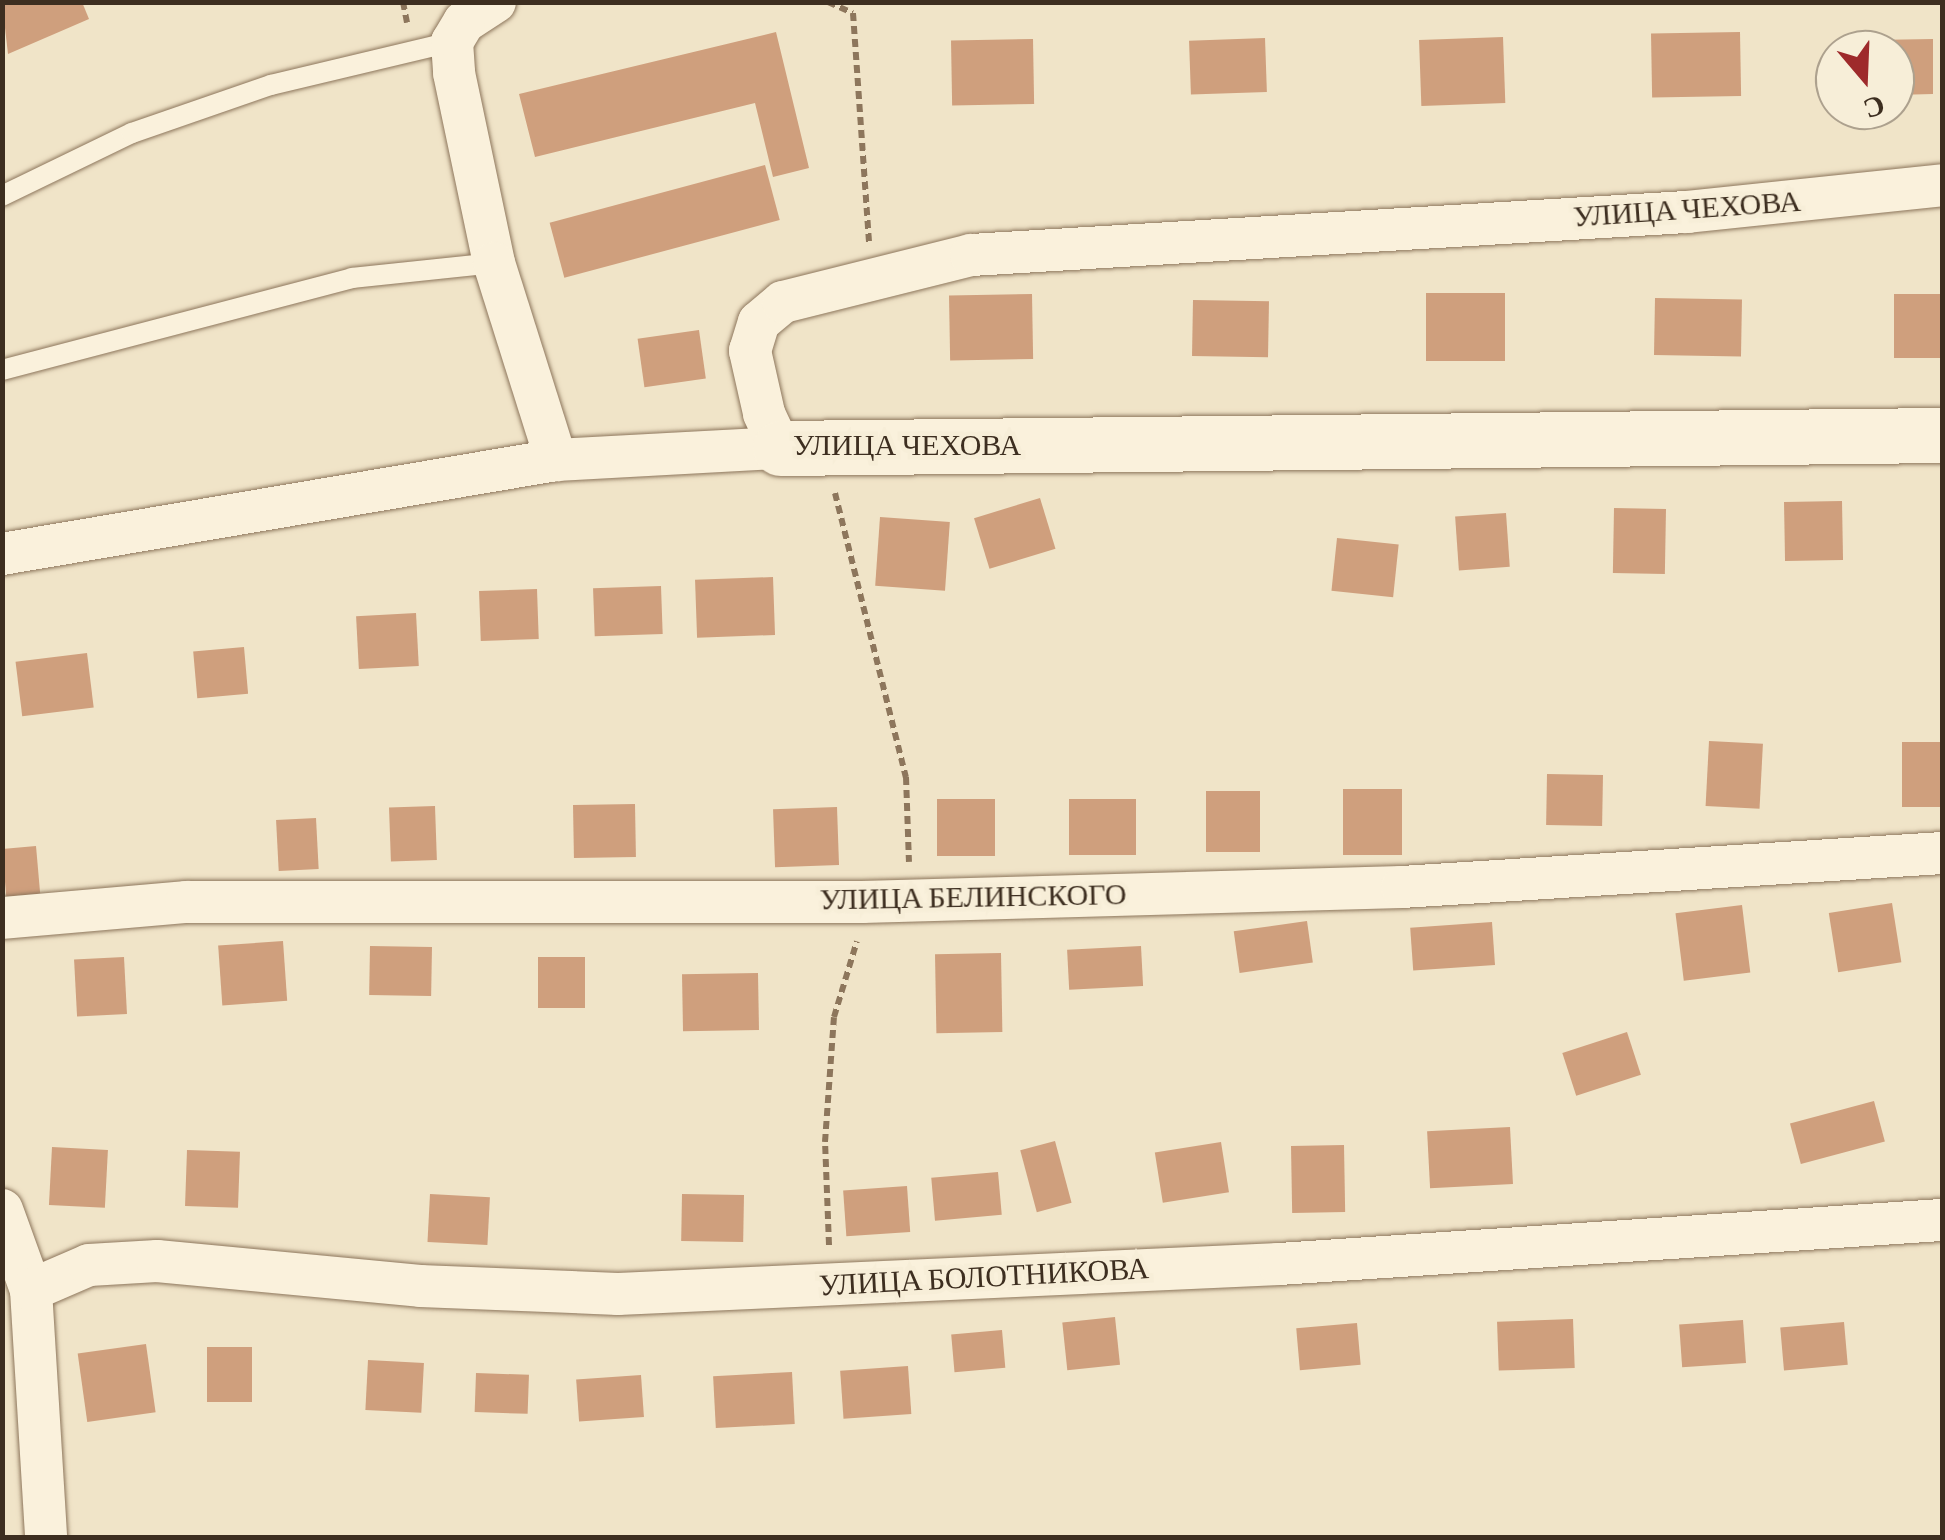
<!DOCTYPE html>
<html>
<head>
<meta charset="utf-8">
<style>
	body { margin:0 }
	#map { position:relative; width:1945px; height:1540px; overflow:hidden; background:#f0e4c8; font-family:"Crimson Pro",serif }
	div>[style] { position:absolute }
	.building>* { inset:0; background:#cf9f7d; transform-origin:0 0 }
	.path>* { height:6px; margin-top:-3px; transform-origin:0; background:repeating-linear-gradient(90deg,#8d765c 0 8px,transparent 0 13px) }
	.roads { filter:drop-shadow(0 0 2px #8d765c) drop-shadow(0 0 2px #8d765c) }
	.lane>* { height:20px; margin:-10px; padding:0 10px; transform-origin:10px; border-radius:10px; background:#faf1dc }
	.street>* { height:42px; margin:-21px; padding:0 21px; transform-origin:21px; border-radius:21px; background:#faf1dc }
	.secondary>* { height:55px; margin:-27.5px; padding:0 27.5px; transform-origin:27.5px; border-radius:27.5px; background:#faf1dc }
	span { translate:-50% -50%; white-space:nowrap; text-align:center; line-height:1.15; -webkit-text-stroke:9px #f7eed8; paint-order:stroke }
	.street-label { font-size:30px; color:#3d2e20 }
	.frame { position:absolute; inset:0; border:5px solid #3d2e20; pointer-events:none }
	.north { position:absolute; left:1815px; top:30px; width:100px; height:100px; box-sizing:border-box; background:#f7eed8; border:2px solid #ada18e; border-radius:50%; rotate:161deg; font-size:28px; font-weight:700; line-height:40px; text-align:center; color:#3d2e20 }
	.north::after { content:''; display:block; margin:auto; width:35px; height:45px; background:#9e2a2b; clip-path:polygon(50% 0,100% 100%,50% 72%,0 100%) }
</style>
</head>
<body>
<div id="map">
	<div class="building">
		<i style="clip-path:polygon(2px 2px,82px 2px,89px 19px,8px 54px)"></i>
		<i style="clip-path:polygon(776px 32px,809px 168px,773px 177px,755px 103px,535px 157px,519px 94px)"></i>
		<i style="left:1740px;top:32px;width:64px;height:89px;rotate:89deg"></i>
		<i style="left:1503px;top:37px;width:66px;height:84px;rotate:88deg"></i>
		<i style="left:1265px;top:38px;width:54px;height:76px;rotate:88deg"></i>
		<i style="left:1033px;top:39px;width:65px;height:82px;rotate:89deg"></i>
		<i style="clip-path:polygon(1933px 39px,1933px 94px,1895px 95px,1895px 50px,1873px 50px,1873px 40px)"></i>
		<i style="left:765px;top:165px;width:57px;height:223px;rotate:75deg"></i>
		<i style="left:1426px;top:293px;width:79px;height:68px"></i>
		<i style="left:1032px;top:294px;width:65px;height:83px;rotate:89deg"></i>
		<i style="left:1942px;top:294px;width:64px;height:48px;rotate:90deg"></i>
		<i style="left:1655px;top:298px;width:87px;height:57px;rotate:1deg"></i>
		<i style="left:1193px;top:300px;width:76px;height:56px;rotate:1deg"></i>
		<i style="left:699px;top:330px;width:49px;height:62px;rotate:82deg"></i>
		<i style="left:1040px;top:498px;width:53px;height:69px;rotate:73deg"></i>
		<i style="left:1842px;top:501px;width:59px;height:58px;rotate:89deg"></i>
		<i style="left:1614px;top:508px;width:52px;height:65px;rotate:1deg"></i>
		<i style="left:1506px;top:513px;width:54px;height:51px;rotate:86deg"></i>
		<i style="left:880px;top:517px;width:70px;height:69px;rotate:4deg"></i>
		<i style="left:1337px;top:538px;width:62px;height:53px;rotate:6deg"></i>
		<i style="left:773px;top:577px;width:58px;height:78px;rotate:88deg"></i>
		<i style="left:661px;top:586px;width:48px;height:68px;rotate:88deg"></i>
		<i style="left:537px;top:589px;width:50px;height:58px;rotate:88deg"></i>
		<i style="left:416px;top:613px;width:53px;height:60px;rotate:87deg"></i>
		<i style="left:244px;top:647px;width:47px;height:51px;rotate:85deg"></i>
		<i style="left:87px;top:653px;width:55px;height:72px;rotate:83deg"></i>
		<i style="left:1709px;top:741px;width:54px;height:65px;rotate:3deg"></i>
		<i style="left:1942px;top:742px;width:65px;height:40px;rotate:90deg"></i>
		<i style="left:1547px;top:774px;width:56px;height:51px;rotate:1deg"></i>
		<i style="left:1343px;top:789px;width:59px;height:66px"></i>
		<i style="left:1260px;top:791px;width:61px;height:54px;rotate:90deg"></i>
		<i style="left:937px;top:799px;width:58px;height:57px"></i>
		<i style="left:1069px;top:799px;width:67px;height:56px"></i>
		<i style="left:635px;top:804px;width:53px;height:62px;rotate:89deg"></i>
		<i style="left:435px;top:806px;width:54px;height:46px;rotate:88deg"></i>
		<i style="left:837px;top:807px;width:58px;height:64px;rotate:88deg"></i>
		<i style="left:316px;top:818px;width:51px;height:40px;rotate:87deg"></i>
		<i style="left:36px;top:846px;width:48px;height:34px;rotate:85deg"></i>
		<i style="left:1892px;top:903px;width:60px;height:64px;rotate:81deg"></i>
		<i style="left:1742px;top:905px;width:68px;height:67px;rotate:83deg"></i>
		<i style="left:1307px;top:921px;width:42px;height:74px;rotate:82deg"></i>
		<i style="left:1492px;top:922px;width:43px;height:82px;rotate:86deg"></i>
		<i style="left:283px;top:941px;width:60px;height:65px;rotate:86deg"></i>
		<i style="left:370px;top:946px;width:62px;height:49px;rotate:1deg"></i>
		<i style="left:1141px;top:946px;width:40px;height:74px;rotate:87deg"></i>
		<i style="left:1001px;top:953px;width:79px;height:66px;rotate:89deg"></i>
		<i style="left:124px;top:957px;width:57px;height:50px;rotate:87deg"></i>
		<i style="left:585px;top:957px;width:51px;height:47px;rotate:90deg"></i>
		<i style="left:758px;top:973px;width:57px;height:76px;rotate:89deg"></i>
		<i style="left:1627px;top:1032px;width:45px;height:68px;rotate:72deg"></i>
		<i style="left:1874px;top:1101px;width:42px;height:87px;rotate:75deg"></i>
		<i style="left:1510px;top:1127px;width:57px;height:83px;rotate:87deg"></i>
		<i style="left:1055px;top:1141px;width:64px;height:36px;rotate:75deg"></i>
		<i style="left:1221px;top:1142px;width:51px;height:67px;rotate:81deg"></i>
		<i style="left:1344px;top:1145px;width:67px;height:53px;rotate:89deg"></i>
		<i style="left:52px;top:1147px;width:56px;height:58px;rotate:3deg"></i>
		<i style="left:187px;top:1150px;width:53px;height:56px;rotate:2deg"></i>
		<i style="left:998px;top:1172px;width:43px;height:67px;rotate:85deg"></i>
		<i style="left:907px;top:1186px;width:46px;height:64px;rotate:86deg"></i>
		<i style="left:430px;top:1194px;width:60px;height:48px;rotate:3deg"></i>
		<i style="left:682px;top:1194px;width:62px;height:47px;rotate:1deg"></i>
		<i style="left:1115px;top:1317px;width:48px;height:53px;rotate:84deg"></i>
		<i style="left:1573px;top:1319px;width:49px;height:76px;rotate:88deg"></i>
		<i style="left:1743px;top:1320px;width:43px;height:64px;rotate:86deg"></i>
		<i style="left:1844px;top:1322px;width:43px;height:64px;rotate:85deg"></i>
		<i style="left:1357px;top:1323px;width:42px;height:61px;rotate:85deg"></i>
		<i style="left:1002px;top:1330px;width:38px;height:51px;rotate:85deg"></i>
		<i style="left:146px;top:1344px;width:69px;height:69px;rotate:82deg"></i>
		<i style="left:207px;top:1347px;width:45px;height:55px"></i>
		<i style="left:368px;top:1360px;width:56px;height:50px;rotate:3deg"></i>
		<i style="left:908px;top:1366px;width:48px;height:68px;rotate:86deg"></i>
		<i style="left:792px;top:1372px;width:52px;height:79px;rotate:87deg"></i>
		<i style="left:476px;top:1373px;width:53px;height:39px;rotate:2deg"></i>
		<i style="left:641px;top:1375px;width:42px;height:65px;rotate:86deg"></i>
	</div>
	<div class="path">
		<i style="left:403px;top:2px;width:21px;rotate:79deg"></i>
		<i style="left:828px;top:2px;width:27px;rotate:24deg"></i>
		<i style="left:853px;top:13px;width:231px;rotate:86deg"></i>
		<i style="left:835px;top:493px;width:293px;rotate:76deg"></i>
		<i style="left:906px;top:777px;width:85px;rotate:88deg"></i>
		<i style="left:829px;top:1245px;width:103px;rotate:-92.2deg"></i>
		<i style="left:825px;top:1142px;width:125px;rotate:-85.9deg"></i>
		<i style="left:834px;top:1017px;width:79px;rotate:-73.2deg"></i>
	</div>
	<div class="roads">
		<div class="lane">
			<i style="left:2px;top:196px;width:144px;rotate:-25.9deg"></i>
			<i style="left:132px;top:133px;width:147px;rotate:-19.1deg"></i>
			<i style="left:271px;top:85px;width:186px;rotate:-13.4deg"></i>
			<i style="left:2px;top:370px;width:362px;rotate:-14.7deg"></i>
			<i style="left:352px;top:278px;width:143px;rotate:-6deg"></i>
		</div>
		<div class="street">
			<i style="left:495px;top:2px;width:37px;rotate:147deg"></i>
			<i style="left:464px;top:22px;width:23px;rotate:121deg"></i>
			<i style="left:452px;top:42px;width:31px;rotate:86deg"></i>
			<i style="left:454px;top:73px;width:194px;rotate:78.1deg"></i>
			<i style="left:494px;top:263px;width:207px;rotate:72.5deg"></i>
			<i style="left:2px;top:554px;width:562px;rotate:-9.63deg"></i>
			<i style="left:556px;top:460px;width:224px;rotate:-3.1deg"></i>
			<i style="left:780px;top:448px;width:38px;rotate:-115deg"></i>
			<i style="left:764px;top:413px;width:64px;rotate:-102.7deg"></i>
			<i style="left:750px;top:351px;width:30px;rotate:-73deg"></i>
			<i style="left:759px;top:322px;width:31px;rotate:-40deg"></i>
			<i style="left:783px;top:302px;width:194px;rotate:-14deg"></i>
			<i style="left:971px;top:255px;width:717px;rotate:-3.44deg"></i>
			<i style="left:1687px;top:212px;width:256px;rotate:-6deg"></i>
			<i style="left:2px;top:918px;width:185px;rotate:-5deg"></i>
			<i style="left:186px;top:902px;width:676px"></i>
			<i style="left:862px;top:902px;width:540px;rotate:-1.59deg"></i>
			<i style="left:1402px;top:887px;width:541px;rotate:-3.6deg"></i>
			<i style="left:2px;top:1210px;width:85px;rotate:70.1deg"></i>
			<i style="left:31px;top:1290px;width:248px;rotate:86.5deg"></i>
			<i style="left:31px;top:1290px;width:63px;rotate:-23.3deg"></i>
			<i style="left:89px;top:1265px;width:68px;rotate:-3.4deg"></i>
			<i style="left:157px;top:1261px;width:264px;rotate:5.4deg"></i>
			<i style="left:420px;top:1286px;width:198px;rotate:2.3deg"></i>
			<i style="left:618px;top:1294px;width:662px;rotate:-2.6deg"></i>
			<i style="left:1279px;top:1264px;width:664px;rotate:-3.8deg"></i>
		</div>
		<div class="secondary">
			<i style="left:780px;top:448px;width:1162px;rotate:-0.64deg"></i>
		</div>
	</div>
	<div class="street-label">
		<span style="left:1687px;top:209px;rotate:-4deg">УЛИЦА ЧЕХОВА</span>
		<span style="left:907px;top:445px">УЛИЦА ЧЕХОВА</span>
		<span style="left:973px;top:897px;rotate:-1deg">УЛИЦА БЕЛИНСКОГО</span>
		<span style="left:984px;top:1277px;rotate:-3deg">УЛИЦА БОЛОТНИКОВА</span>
	</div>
	<div class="frame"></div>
	<div class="north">С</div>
</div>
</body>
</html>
